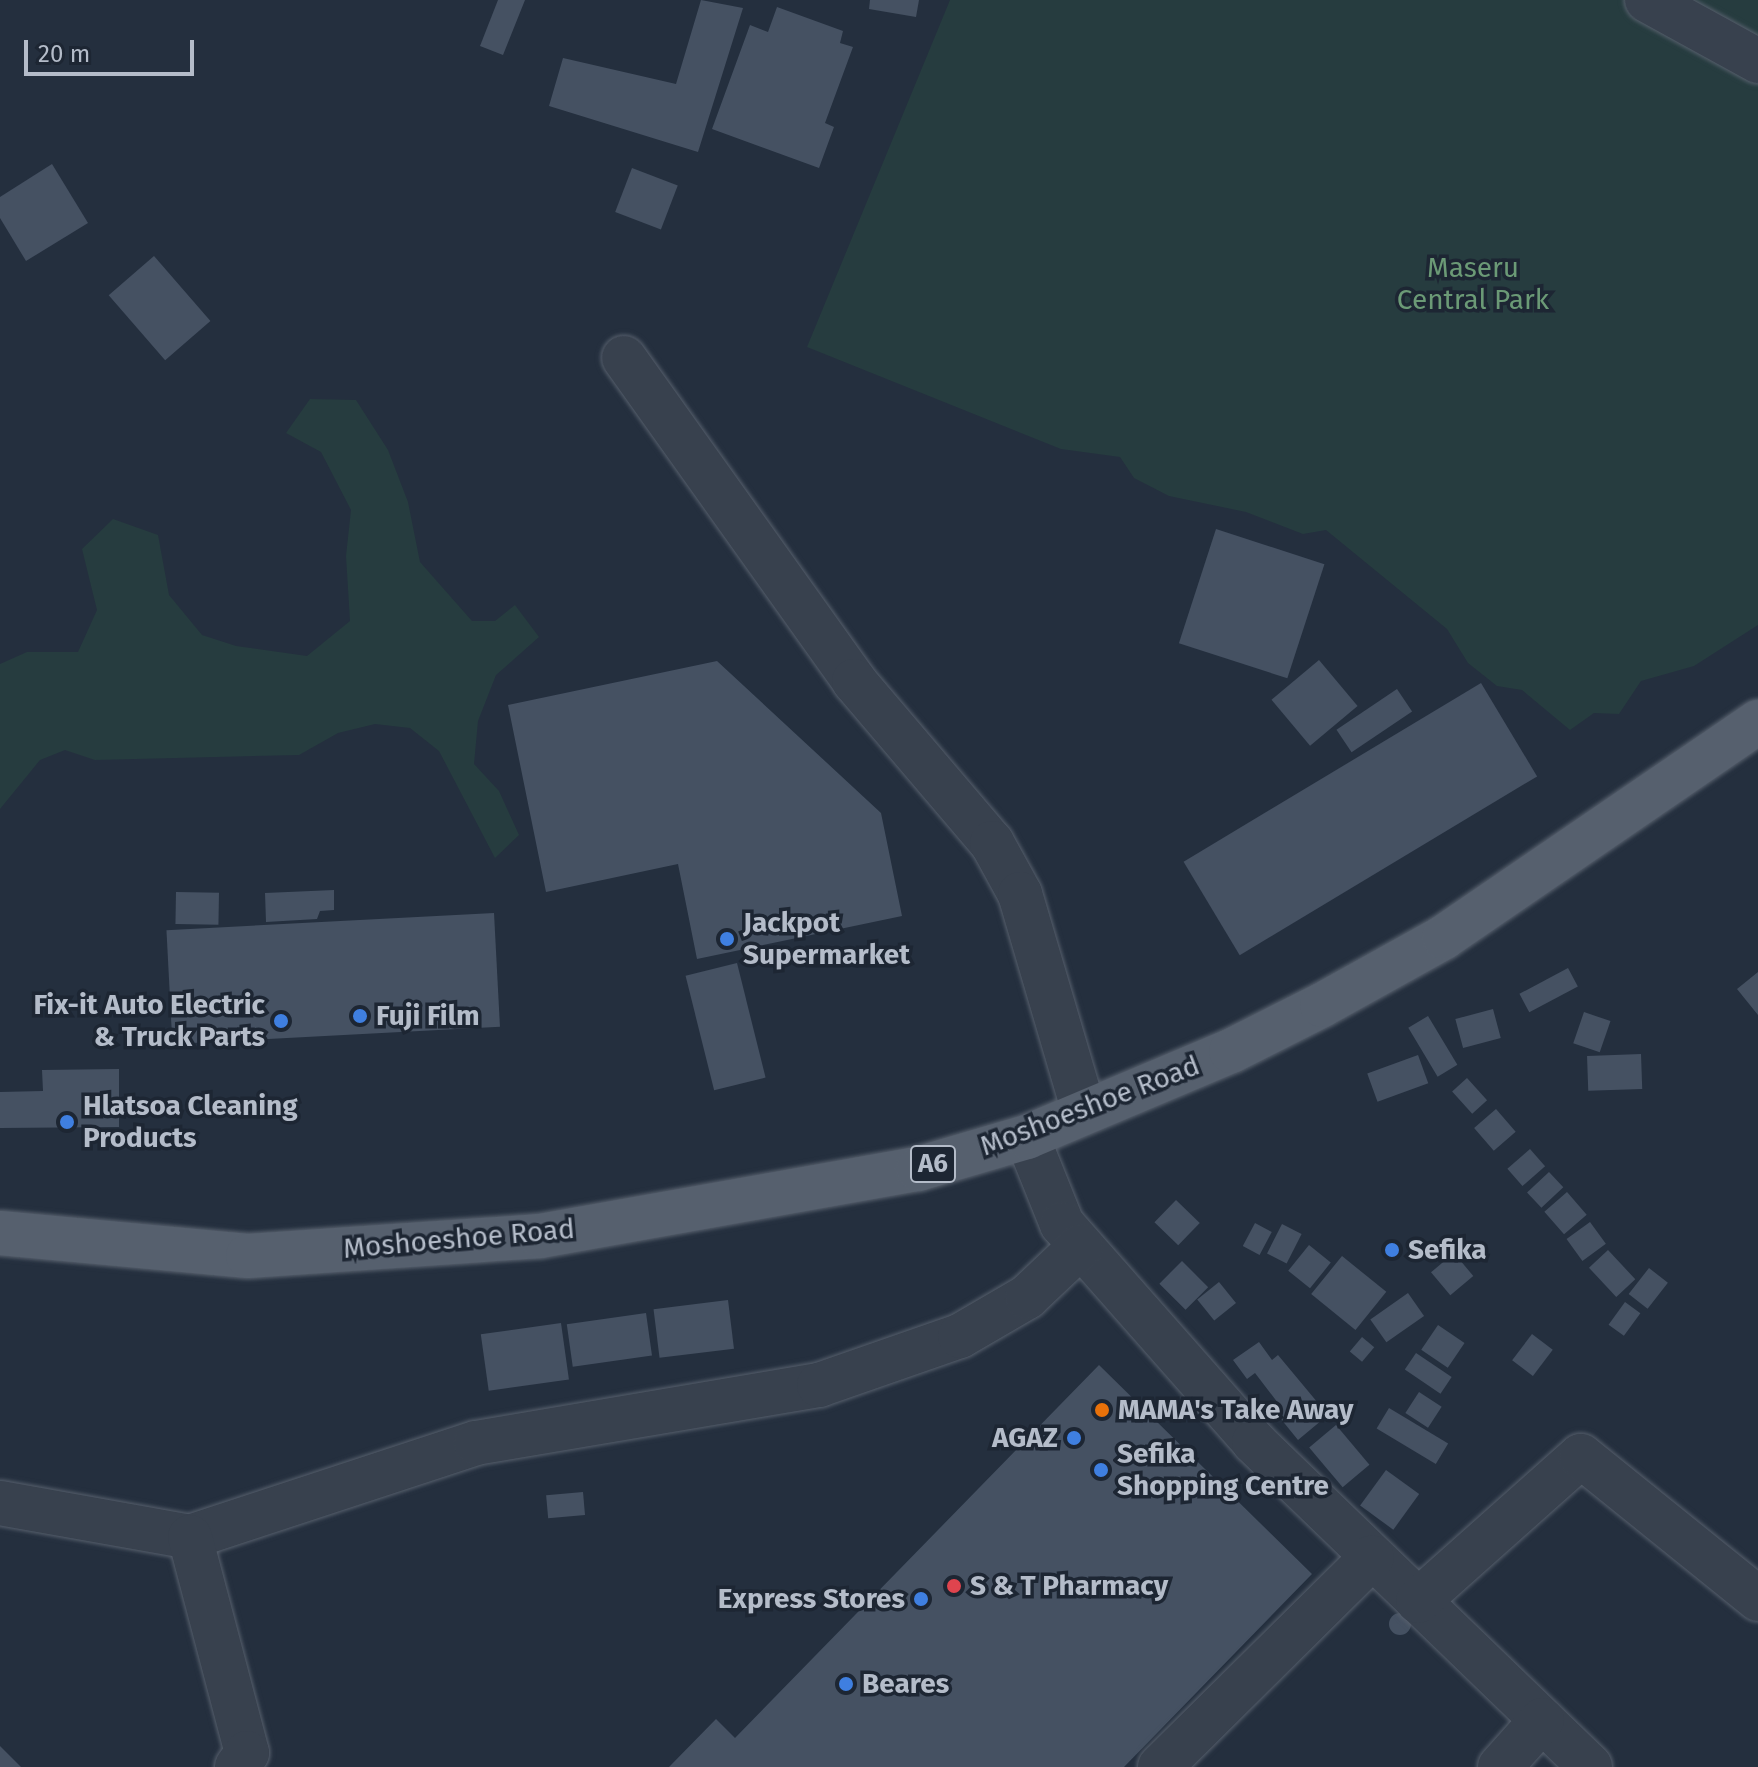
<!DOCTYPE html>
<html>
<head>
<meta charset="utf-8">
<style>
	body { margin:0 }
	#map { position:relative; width:1758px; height:1767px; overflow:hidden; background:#242f3e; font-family:"Fira Sans",sans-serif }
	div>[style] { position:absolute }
	.green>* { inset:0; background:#263c3f }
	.building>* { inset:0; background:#455162; transform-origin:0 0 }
	.round { border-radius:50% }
	.roads { filter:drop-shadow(0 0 2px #565f6c) drop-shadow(0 0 2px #565f6c) }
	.minor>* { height:44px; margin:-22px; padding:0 22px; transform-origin:22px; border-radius:22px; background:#38414e }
	.major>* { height:44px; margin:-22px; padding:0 22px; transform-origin:22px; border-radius:22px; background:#56606e }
	.dots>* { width:22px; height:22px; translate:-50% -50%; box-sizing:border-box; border:4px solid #1d2633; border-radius:50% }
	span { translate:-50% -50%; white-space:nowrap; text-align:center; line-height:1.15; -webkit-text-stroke:7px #1d2633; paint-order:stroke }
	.shield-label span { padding:2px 6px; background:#1d2633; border:2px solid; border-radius:6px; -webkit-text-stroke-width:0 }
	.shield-label { font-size:26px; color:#b4bcc9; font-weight:700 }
	.park-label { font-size:28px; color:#6b9a76 }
	.poi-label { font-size:28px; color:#b4bcc9; font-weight:700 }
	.left { translate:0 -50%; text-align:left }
	.right { translate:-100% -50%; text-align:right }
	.street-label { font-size:28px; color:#b4bcc9 }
	.scale { position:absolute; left:24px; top:40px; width:170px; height:36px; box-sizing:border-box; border:4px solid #b4bcc9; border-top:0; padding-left:10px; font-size:24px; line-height:28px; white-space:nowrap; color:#b4bcc9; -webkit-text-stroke:6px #1d2633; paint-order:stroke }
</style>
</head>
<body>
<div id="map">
	<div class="green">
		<i style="clip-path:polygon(950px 0,1758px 0,1758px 625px,1694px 666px,1641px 681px,1619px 714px,1594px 713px,1570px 730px,1522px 690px,1497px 686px,1468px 663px,1447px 629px,1326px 530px,1303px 534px,1246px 512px,1169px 496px,1134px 478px,1120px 457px,1061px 449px,807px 347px)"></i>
		<i style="clip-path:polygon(310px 399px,356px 400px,388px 450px,408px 502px,420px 562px,472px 621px,495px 621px,515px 605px,539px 637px,496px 675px,478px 721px,474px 764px,499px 791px,519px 835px,495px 858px,439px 751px,410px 728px,375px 724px,338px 733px,299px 755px,95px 760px,65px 750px,40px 760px,0 809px,0 664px,27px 652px,78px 652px,97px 610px,82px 549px,113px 519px,158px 535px,169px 595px,202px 635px,236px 646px,307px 656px,350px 621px,346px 556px,351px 510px,321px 452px,286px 433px)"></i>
	</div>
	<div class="building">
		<i style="clip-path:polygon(498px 0,525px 0,503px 55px,480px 46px)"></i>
		<i style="clip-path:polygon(701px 0,743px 8px,698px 152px,549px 106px,563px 58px,676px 84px)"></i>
		<i style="clip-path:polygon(870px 0,919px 0,916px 17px,869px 9px)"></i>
		<i style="clip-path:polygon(777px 7px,843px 31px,840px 43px,853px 47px,825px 123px,834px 127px,819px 168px,712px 129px,750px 25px,768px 32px)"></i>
		<i style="clip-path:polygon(52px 164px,88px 223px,26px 261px,0 218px,0 197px)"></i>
		<i style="left:632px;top:168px;width:49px;height:47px;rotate:21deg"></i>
		<i style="left:154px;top:256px;width:86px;height:60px;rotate:49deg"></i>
		<i style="left:1216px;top:529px;width:114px;height:120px;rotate:18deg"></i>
		<i style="left:1319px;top:660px;width:60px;height:62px;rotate:50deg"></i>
		<i style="clip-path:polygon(717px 661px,881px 813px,902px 916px,697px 959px,678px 864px,546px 892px,508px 705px)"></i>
		<i style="left:1481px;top:683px;width:109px;height:347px;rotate:59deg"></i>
		<i style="left:1397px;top:689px;width:27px;height:73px;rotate:56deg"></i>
		<i style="clip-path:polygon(334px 890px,334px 910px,320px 911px,317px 919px,266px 922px,265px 893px)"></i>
		<i style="left:176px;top:892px;width:43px;height:32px;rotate:1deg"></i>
		<i style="left:494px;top:913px;width:114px;height:328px;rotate:87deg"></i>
		<i style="left:737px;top:963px;width:118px;height:53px;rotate:76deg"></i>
		<i style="left:1568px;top:968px;width:21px;height:55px;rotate:62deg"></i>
		<i style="clip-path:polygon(1758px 972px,1758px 1015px,1737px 989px)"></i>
		<i style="left:1493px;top:1009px;width:30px;height:39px;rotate:75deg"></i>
		<i style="left:1584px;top:1012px;width:28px;height:33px;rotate:19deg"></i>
		<i style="left:1428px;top:1016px;width:57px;height:23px;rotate:59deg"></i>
		<i style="left:1641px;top:1054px;width:35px;height:54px;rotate:88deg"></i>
		<i style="left:1418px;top:1055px;width:30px;height:54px;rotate:70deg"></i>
		<i style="clip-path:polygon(119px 1069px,119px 1127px,0 1128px,0 1092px,43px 1091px,42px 1070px)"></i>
		<i style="left:1467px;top:1078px;width:30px;height:20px;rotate:48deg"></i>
		<i style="left:1496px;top:1109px;width:30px;height:29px;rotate:49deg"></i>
		<i style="left:1530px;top:1149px;width:23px;height:30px;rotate:49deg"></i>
		<i style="left:1549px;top:1172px;width:21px;height:30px;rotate:47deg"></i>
		<i style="left:1567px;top:1192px;width:30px;height:30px;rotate:49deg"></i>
		<i style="left:1176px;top:1200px;width:33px;height:31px;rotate:44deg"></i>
		<i style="left:1590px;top:1222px;width:27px;height:29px;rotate:54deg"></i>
		<i style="left:1255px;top:1223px;width:19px;height:26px;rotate:28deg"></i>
		<i style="left:1282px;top:1224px;width:22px;height:33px;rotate:27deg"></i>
		<i style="left:1309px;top:1245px;width:28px;height:33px;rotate:39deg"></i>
		<i style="left:1608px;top:1250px;width:40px;height:26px;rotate:47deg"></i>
		<i style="left:1454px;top:1253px;width:30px;height:30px;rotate:50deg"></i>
		<i style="left:1342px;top:1256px;width:57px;height:49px;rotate:39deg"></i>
		<i style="left:1182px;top:1261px;width:37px;height:32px;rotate:45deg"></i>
		<i style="left:1649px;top:1268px;width:24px;height:33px;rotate:38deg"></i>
		<i style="left:1219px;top:1282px;width:27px;height:28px;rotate:51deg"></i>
		<i style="left:1408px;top:1293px;width:28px;height:46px;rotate:55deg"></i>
		<i style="left:728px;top:1300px;width:49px;height:75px;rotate:83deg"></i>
		<i style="left:1625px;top:1302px;width:19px;height:28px;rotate:36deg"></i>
		<i style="left:646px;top:1313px;width:43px;height:80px;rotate:82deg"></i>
		<i style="left:561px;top:1323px;width:57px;height:81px;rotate:82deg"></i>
		<i style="left:1438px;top:1325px;width:32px;height:30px;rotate:34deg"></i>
		<i style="left:1532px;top:1334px;width:26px;height:33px;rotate:37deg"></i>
		<i style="left:1362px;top:1337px;width:16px;height:19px;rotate:40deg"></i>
		<i style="clip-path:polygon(1259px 1342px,1272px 1360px,1278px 1355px,1328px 1415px,1298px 1440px,1272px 1408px,1278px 1403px,1255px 1373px,1247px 1379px,1233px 1360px)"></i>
		<i style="left:1416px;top:1353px;width:43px;height:20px;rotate:34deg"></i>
		<i style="clip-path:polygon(1099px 1365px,1312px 1574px,1124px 1767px,669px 1767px,716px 1719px,735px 1738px)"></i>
		<i style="left:1419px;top:1392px;width:27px;height:25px;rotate:33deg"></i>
		<i style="left:1389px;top:1408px;width:69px;height:24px;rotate:31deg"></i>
		<i style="left:1336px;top:1425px;width:52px;height:35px;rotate:50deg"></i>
		<i style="left:1386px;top:1470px;width:41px;height:44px;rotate:36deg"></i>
		<i style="left:583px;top:1492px;width:23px;height:37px;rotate:85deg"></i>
		<i class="round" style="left:1389px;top:1613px;width:22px;height:22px"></i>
		<i style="clip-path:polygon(0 1746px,21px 1767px,0 1767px)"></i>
	</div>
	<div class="roads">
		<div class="minor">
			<i style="left:1647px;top:0;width:127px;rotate:28.8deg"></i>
			<i style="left:624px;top:358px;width:397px;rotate:54.5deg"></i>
			<i style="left:854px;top:681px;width:213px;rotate:49.6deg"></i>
			<i style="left:992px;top:843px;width:58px;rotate:61.2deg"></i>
			<i style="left:1020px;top:894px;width:227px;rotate:73.6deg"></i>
			<i style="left:1027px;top:1137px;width:94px;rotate:68.1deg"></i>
			<i style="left:1062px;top:1224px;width:290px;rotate:48.6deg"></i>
			<i style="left:1254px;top:1442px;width:467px;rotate:44deg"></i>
			<i style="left:0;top:1503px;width:193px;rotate:10.1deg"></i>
			<i style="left:190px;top:1537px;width:301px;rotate:-18.2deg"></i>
			<i style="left:476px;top:1443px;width:348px;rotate:-9.6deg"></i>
			<i style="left:819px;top:1385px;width:149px;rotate:-19.2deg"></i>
			<i style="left:960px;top:1336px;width:78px;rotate:-30.2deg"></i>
			<i style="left:1027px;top:1297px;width:74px;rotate:-43.4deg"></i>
			<i style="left:190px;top:1537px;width:223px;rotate:75.2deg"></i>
			<i style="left:247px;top:1753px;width:17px;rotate:126deg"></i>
			<i style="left:1418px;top:1601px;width:218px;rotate:-41.7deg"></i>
			<i style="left:1581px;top:1456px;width:228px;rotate:38.9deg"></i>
			<i style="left:1160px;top:1767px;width:298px;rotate:-44.7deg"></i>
			<i style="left:1500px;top:1767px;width:63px;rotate:-48.2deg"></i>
		</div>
		<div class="major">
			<i style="left:0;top:1233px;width:249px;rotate:5.3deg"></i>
			<i style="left:248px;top:1256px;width:293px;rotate:-3.9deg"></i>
			<i style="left:540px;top:1236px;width:384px;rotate:-10.1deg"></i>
			<i style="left:918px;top:1169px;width:114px;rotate:-16.4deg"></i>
			<i style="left:1027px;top:1137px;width:221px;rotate:-22.9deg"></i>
			<i style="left:1231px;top:1051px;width:102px;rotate:-26.8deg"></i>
			<i style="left:1322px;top:1005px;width:140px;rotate:-29.1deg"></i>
			<i style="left:1444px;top:937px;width:381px;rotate:-34.4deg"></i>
		</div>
	</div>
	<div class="dots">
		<i style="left:727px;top:939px;background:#3f7fe0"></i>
		<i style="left:360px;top:1016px;background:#3f7fe0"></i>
		<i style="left:281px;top:1021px;background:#3f7fe0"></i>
		<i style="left:67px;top:1122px;background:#3f7fe0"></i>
		<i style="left:1392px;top:1250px;background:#3f7fe0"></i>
		<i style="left:1102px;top:1410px;background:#e8710a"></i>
		<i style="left:1074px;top:1438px;background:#3f7fe0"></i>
		<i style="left:1101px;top:1470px;background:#3f7fe0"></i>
		<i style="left:954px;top:1586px;background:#e0444e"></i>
		<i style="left:921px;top:1599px;background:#3f7fe0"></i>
		<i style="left:846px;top:1684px;background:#3f7fe0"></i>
	</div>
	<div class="shield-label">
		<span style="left:933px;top:1164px">A6</span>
	</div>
	<div class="park-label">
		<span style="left:1473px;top:284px">Maseru<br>Central Park</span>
	</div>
	<div class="poi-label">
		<span class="left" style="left:743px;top:939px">Jackpot<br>Supermarket</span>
		<span class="right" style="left:265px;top:1021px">Fix-it Auto Electric<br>&amp; Truck Parts</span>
		<span class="left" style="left:376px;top:1016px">Fuji Film</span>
		<span class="left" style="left:83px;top:1122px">Hlatsoa Cleaning<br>Products</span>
		<span class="left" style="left:1408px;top:1250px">Sefika</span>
		<span class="left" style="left:1118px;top:1410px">MAMA's Take Away</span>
		<span class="right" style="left:1058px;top:1438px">AGAZ</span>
		<span class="left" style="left:1117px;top:1470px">Sefika<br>Shopping Centre</span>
		<span class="left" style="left:970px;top:1586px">S &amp; T Pharmacy</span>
		<span class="right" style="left:905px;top:1599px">Express Stores</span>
		<span class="left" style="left:862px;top:1684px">Beares</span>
	</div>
	<div class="street-label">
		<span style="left:1090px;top:1106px;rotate:-21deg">Moshoeshoe Road</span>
		<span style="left:459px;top:1239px;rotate:-5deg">Moshoeshoe Road</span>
	</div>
	<div class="scale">20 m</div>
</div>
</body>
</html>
